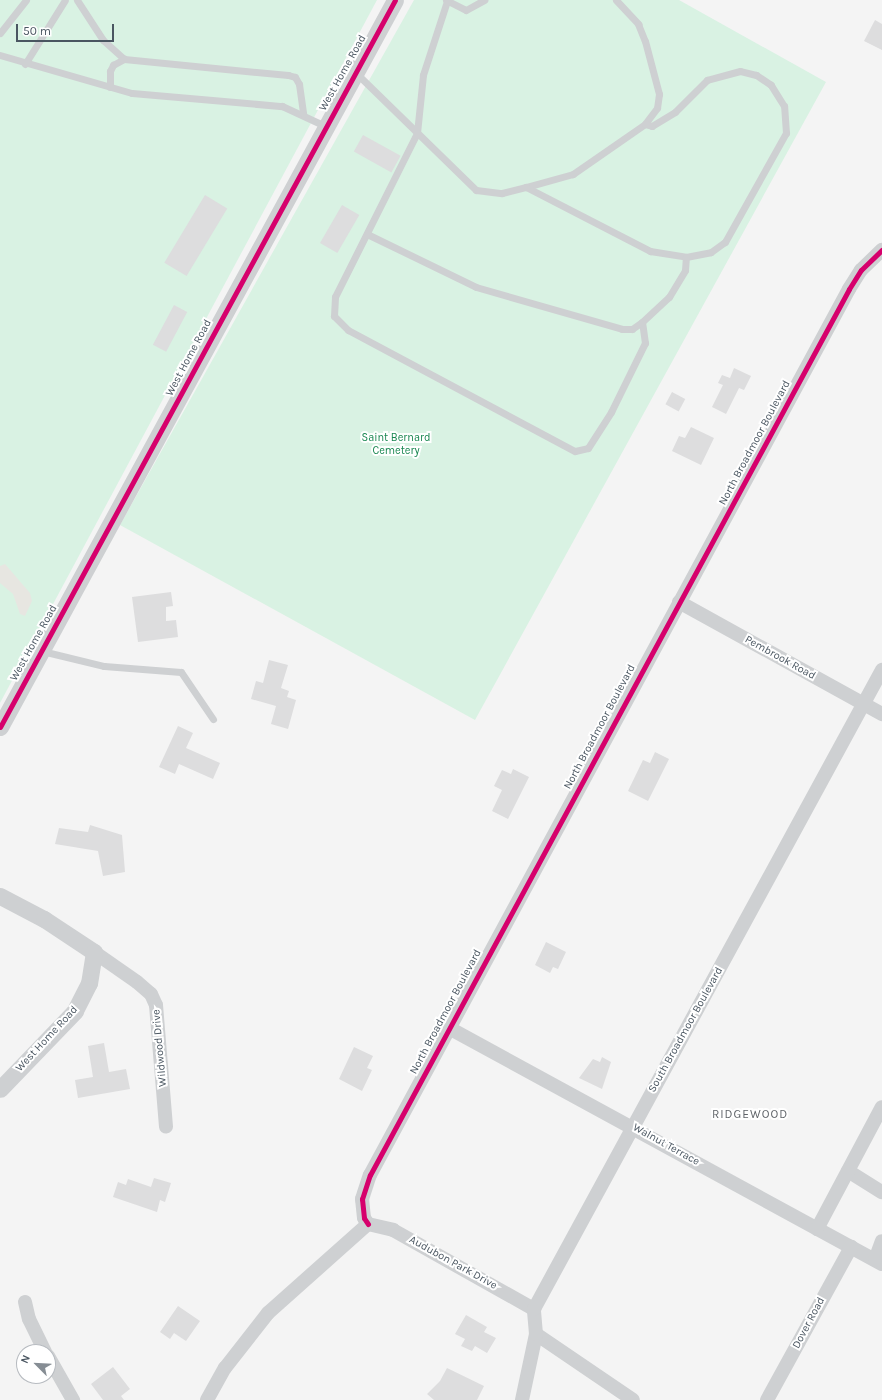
<!DOCTYPE html>
<html>
<head>
<meta charset="utf-8">
<style>
	body { margin:0 }
	#map { position:relative; width:882px; height:1400px; overflow:hidden; background:#f4f4f4; font-family:Karla,sans-serif }
	div>[style] { position:absolute }
	.green>* { inset:0; background:#d9f2e3 }
	.sand>* { inset:0; background:#e7e6e1 }
	.building>* { inset:0; background:#ddddde; transform-origin:0 0 }
	.service>* { height:7px; margin:-3.5px; padding:0 3.5px; transform-origin:3.5px; border-radius:3.5px; background:#ced0d2 }
	.minor>* { height:14px; margin:-7px; padding:0 7px; transform-origin:7px; border-radius:7px; background:#ced0d2 }
	.tertiary>* { height:17px; margin:-8.5px; padding:0 8.5px; transform-origin:8.5px; border-radius:8.5px; background:#ced0d2 }
	.cycleway>* { height:5px; margin:-2.5px; padding:0 2.5px; transform-origin:2.5px; border-radius:2.5px; background:#d6006c }
	span { translate:-50% -50%; white-space:nowrap; text-align:center; line-height:1.15; -webkit-text-stroke:4px #fff; paint-order:stroke }
	.street-label { font-size:11px; color:#4a5661 }
	.park-label { font-size:11px; color:#17864f }
	.neighbourhood-label { font-size:12px; color:#5f6368; letter-spacing:1px }
	.north { position:absolute; left:16px; top:1344px; width:40px; height:40px; box-sizing:border-box; background:#fff; border:1px solid #b7bbc0; border-radius:50%; rotate:294deg; font-size:11px; font-weight:700; line-height:16px; text-align:center; color:#4a5661 }
	.north::after { content:''; display:block; margin:auto; width:14px; height:18px; background:#868d94; clip-path:polygon(50% 0,100% 100%,50% 72%,0 100%) }
	.scale { position:absolute; left:16px; top:24px; width:98px; height:18px; box-sizing:border-box; border:2px solid #4a5661; border-top:0; padding-left:5px; font-size:12px; line-height:14px; white-space:nowrap; color:#4a5661; -webkit-text-stroke:3px #fff; paint-order:stroke }
</style>
</head>
<body>
<div id="map">
	<div class="green">
		<i style="clip-path:polygon(0 0,377px 0,0 703px)"></i>
		<i style="clip-path:polygon(414px 0,679px 0,826px 82px,475px 720px,120px 525px)"></i>
	</div>
	<div class="sand">
		<i style="clip-path:polygon(5px 564px,30px 593px,32px 601px,25px 616px,20px 614px,13px 594px,0 583px,0 566px)"></i>
	</div>
	<div class="building">
		<i style="clip-path:polygon(875px 20px,882px 24px,882px 50px,864px 41px)"></i>
		<i style="left:363px;top:135px;width:43px;height:19px;rotate:29deg"></i>
		<i style="left:205px;top:195px;width:26px;height:79px;rotate:31deg"></i>
		<i style="left:342px;top:205px;width:20px;height:44px;rotate:30deg"></i>
		<i style="left:174px;top:305px;width:15px;height:45px;rotate:28deg"></i>
		<i style="clip-path:polygon(734px 368px,751px 376px,744px 390px,739px 388px,726px 414px,712px 407px,723px 385px,718px 383px,722px 375px,730px 378px)"></i>
		<i style="left:672px;top:392px;width:15px;height:14px;rotate:28deg"></i>
		<i style="clip-path:polygon(691px 427px,714px 438px,701px 465px,672px 451px,679px 436px,685px 438px)"></i>
		<i style="clip-path:polygon(171px 592px,173px 606px,166px 607px,166px 621px,176px 620px,178px 637px,138px 642px,132px 597px)"></i>
		<i style="clip-path:polygon(269px 660px,288px 665px,281px 688px,289px 691px,287px 697px,296px 700px,288px 729px,271px 724px,276px 706px,251px 699px,256px 681px,263px 683px)"></i>
		<i style="clip-path:polygon(178px 726px,193px 733px,186px 748px,220px 763px,213px 779px,179px 764px,175px 774px,159px 767px)"></i>
		<i style="clip-path:polygon(655px 752px,669px 759px,648px 801px,628px 791px,643px 760px,650px 763px)"></i>
		<i style="clip-path:polygon(513px 769px,529px 777px,508px 819px,492px 811px,502px 790px,494px 786px,502px 770px,511px 774px)"></i>
		<i style="clip-path:polygon(90px 825px,122px 835px,125px 872px,103px 876px,98px 851px,55px 844px,59px 828px,88px 832px)"></i>
		<i style="clip-path:polygon(546px 942px,566px 952px,558px 969px,553px 967px,550px 973px,535px 965px)"></i>
		<i style="clip-path:polygon(104px 1043px,109px 1072px,126px 1069px,130px 1089px,78px 1098px,75px 1080px,93px 1077px,88px 1046px)"></i>
		<i style="clip-path:polygon(354px 1047px,373px 1056px,367px 1068px,372px 1070px,362px 1091px,339px 1079px)"></i>
		<i style="clip-path:polygon(602px 1057px,611px 1062px,602px 1089px,579px 1078px,593px 1059px,600px 1062px)"></i>
		<i style="clip-path:polygon(154px 1178px,171px 1183px,165px 1202px,160px 1200px,157px 1212px,113px 1197px,118px 1182px,126px 1185px,128px 1179px,151px 1187px)"></i>
		<i style="clip-path:polygon(178px 1306px,200px 1321px,186px 1341px,174px 1333px,170px 1339px,160px 1332px)"></i>
		<i style="clip-path:polygon(466px 1315px,487px 1327px,484px 1332px,496px 1338px,487px 1353px,475px 1346px,472px 1351px,461px 1346px,465px 1339px,455px 1334px)"></i>
		<i style="clip-path:polygon(113px 1367px,130px 1389px,121px 1396px,124px 1400px,103px 1400px,91px 1384px)"></i>
		<i style="clip-path:polygon(447px 1368px,484px 1386px,477px 1400px,434px 1400px,427px 1394px,440px 1381px)"></i>
	</div>
	<div class="service">
		<i style="left:77px;top:0;width:48px;rotate:57deg"></i>
		<i style="left:103px;top:40px;width:28px;rotate:42deg"></i>
		<i style="left:446px;top:0;width:22px;rotate:27deg"></i>
		<i style="left:466px;top:10px;width:21px;rotate:-29deg"></i>
		<i style="left:616px;top:0;width:33px;rotate:47deg"></i>
		<i style="left:638px;top:24px;width:18px;rotate:68deg"></i>
		<i style="left:645px;top:41px;width:55px;rotate:75.2deg"></i>
		<i style="left:659px;top:94px;width:14px;rotate:98deg"></i>
		<i style="left:657px;top:108px;width:20px;rotate:127deg"></i>
		<i style="left:645px;top:124px;width:88px;rotate:145.2deg"></i>
		<i style="left:573px;top:174px;width:49px;rotate:164.5deg"></i>
		<i style="left:526px;top:187px;width:140px;rotate:27.3deg"></i>
		<i style="left:650px;top:251px;width:36px;rotate:9deg"></i>
		<i style="left:686px;top:257px;width:25px;rotate:-11deg"></i>
		<i style="left:711px;top:252px;width:17px;rotate:-36deg"></i>
		<i style="left:725px;top:242px;width:125px;rotate:-60.8deg"></i>
		<i style="left:786px;top:133px;width:27px;rotate:-94deg"></i>
		<i style="left:784px;top:106px;width:25px;rotate:-122deg"></i>
		<i style="left:771px;top:85px;width:18px;rotate:-146deg"></i>
		<i style="left:756px;top:75px;width:16px;rotate:-166deg"></i>
		<i style="left:740px;top:71px;width:34px;rotate:165deg"></i>
		<i style="left:707px;top:80px;width:45px;rotate:135deg"></i>
		<i style="left:675px;top:112px;width:27px;rotate:149deg"></i>
		<i style="left:652px;top:126px;width:7px;rotate:-164deg"></i>
		<i style="left:447px;top:1px;width:78px;rotate:108deg"></i>
		<i style="left:423px;top:75px;width:58px;rotate:95.9deg"></i>
		<i style="left:417px;top:133px;width:183px;rotate:116.6deg"></i>
		<i style="left:335px;top:297px;width:19px;rotate:93deg"></i>
		<i style="left:334px;top:316px;width:20px;rotate:45deg"></i>
		<i style="left:348px;top:330px;width:257px;rotate:28.1deg"></i>
		<i style="left:575px;top:451px;width:13px;rotate:-13deg"></i>
		<i style="left:588px;top:448px;width:43px;rotate:-57.4deg"></i>
		<i style="left:611px;top:412px;width:77px;rotate:-63.8deg"></i>
		<i style="left:645px;top:343px;width:21px;rotate:-98deg"></i>
		<i style="left:0;top:33px;width:42px;rotate:-51.8deg"></i>
		<i style="left:0;top:55px;width:137px;rotate:16.1deg"></i>
		<i style="left:132px;top:93px;width:151px;rotate:5deg"></i>
		<i style="left:282px;top:106px;width:47px;rotate:24.9deg"></i>
		<i style="left:25px;top:64px;width:75px;rotate:-58deg"></i>
		<i style="left:355px;top:72px;width:169px;rotate:44.3deg"></i>
		<i style="left:476px;top:190px;width:26px;rotate:7deg"></i>
		<i style="left:502px;top:193px;width:25px;rotate:-14deg"></i>
		<i style="left:110px;top:87px;width:16px;rotate:-90deg"></i>
		<i style="left:110px;top:71px;width:7px;rotate:-63deg"></i>
		<i style="left:113px;top:65px;width:13px;rotate:-29deg"></i>
		<i style="left:124px;top:59px;width:165px;rotate:5.6deg"></i>
		<i style="left:288px;top:75px;width:7px;rotate:16deg"></i>
		<i style="left:295px;top:77px;width:8px;rotate:60deg"></i>
		<i style="left:299px;top:84px;width:30px;rotate:82deg"></i>
		<i style="left:367px;top:234px;width:121px;rotate:25.9deg"></i>
		<i style="left:476px;top:287px;width:152px;rotate:16deg"></i>
		<i style="left:622px;top:329px;width:10px"></i>
		<i style="left:632px;top:329px;width:12px;rotate:-35deg"></i>
		<i style="left:642px;top:322px;width:37px;rotate:-43deg"></i>
		<i style="left:669px;top:297px;width:31px;rotate:-59deg"></i>
		<i style="left:685px;top:270px;width:13px;rotate:-86deg"></i>
		<i style="left:42px;top:651px;width:64px;rotate:13.6deg"></i>
		<i style="left:104px;top:666px;width:77px;rotate:4.5deg"></i>
		<i style="left:181px;top:672px;width:57px;rotate:55.8deg"></i>
	</div>
	<div class="minor">
		<i style="left:679px;top:602px;width:232px;rotate:28.9deg"></i>
		<i style="left:94px;top:952px;width:52px;rotate:34.9deg"></i>
		<i style="left:137px;top:982px;width:18px;rotate:41deg"></i>
		<i style="left:151px;top:994px;width:12px;rotate:66deg"></i>
		<i style="left:156px;top:1005px;width:122px;rotate:85.3deg"></i>
		<i style="left:449px;top:1028px;width:493px;rotate:28.6deg"></i>
		<i style="left:848px;top:1171px;width:40px;rotate:32deg"></i>
		<i style="left:368px;top:1224px;width:7px;rotate:-124deg"></i>
		<i style="left:364px;top:1218px;width:19px;rotate:-96deg"></i>
		<i style="left:362px;top:1199px;width:25px;rotate:-72deg"></i>
		<i style="left:370px;top:1175px;width:1007px;rotate:-61.6deg"></i>
		<i style="left:849px;top:289px;width:22px;rotate:-58deg"></i>
		<i style="left:861px;top:270px;width:29px;rotate:-44deg"></i>
		<i style="left:368px;top:1224px;width:26px;rotate:13deg"></i>
		<i style="left:393px;top:1230px;width:162px;rotate:29.3deg"></i>
		<i style="left:817px;top:1229px;width:138px;rotate:-62deg"></i>
		<i style="left:875px;top:1260px;width:20px;rotate:-70deg"></i>
		<i style="left:25px;top:1302px;width:17px;rotate:77deg"></i>
		<i style="left:29px;top:1319px;width:37px;rotate:64deg"></i>
		<i style="left:536px;top:1334px;width:117px;rotate:34.2deg"></i>
		<i style="left:48px;top:1356px;width:51px;rotate:60.4deg"></i>
		<i style="left:207px;top:1400px;width:37px;rotate:-61deg"></i>
		<i style="left:225px;top:1368px;width:70px;rotate:-52deg"></i>
		<i style="left:268px;top:1313px;width:134px;rotate:-41.7deg"></i>
		<i style="left:522px;top:1400px;width:67px;rotate:-78deg"></i>
		<i style="left:536px;top:1334px;width:25px;rotate:-95deg"></i>
		<i style="left:534px;top:1309px;width:728px;rotate:-61.43deg"></i>
		<i style="left:767px;top:1400px;width:175px;rotate:-61.2deg"></i>
	</div>
	<div class="tertiary">
		<i style="left:0;top:727px;width:827px;rotate:-61.48deg"></i>
		<i style="left:0;top:896px;width:50px;rotate:27.6deg"></i>
		<i style="left:44px;top:919px;width:60px;rotate:33.4deg"></i>
		<i style="left:94px;top:952px;width:31px;rotate:99deg"></i>
		<i style="left:89px;top:983px;width:31px;rotate:117deg"></i>
		<i style="left:75px;top:1011px;width:108px;rotate:133.9deg"></i>
	</div>
	<div class="cycleway">
		<i style="left:0;top:727px;width:827px;rotate:-61.48deg"></i>
		<i style="left:368px;top:1224px;width:7px;rotate:-124deg"></i>
		<i style="left:364px;top:1218px;width:19px;rotate:-96deg"></i>
		<i style="left:362px;top:1199px;width:25px;rotate:-72deg"></i>
		<i style="left:370px;top:1175px;width:1007px;rotate:-61.6deg"></i>
		<i style="left:849px;top:289px;width:22px;rotate:-58deg"></i>
		<i style="left:861px;top:270px;width:29px;rotate:-44deg"></i>
	</div>
	<div class="street-label">
		<span style="left:343px;top:73px;rotate:-61deg">West Home Road</span>
		<span style="left:189px;top:358px;rotate:-62deg">West Home Road</span>
		<span style="left:755px;top:443px;rotate:-62deg">North Broadmoor Boulevard</span>
		<span style="left:34px;top:643px;rotate:-61deg">West Home Road</span>
		<span style="left:780px;top:658px;rotate:29deg">Pembrook Road</span>
		<span style="left:600px;top:727px;rotate:-62deg">North Broadmoor Boulevard</span>
		<span style="left:446px;top:1012px;rotate:-62deg">North Broadmoor Boulevard</span>
		<span style="left:686px;top:1030px;rotate:-61deg">South Broadmoor Boulevard</span>
		<span style="left:47px;top:1039px;rotate:-47deg">West Home Road</span>
		<span style="left:160px;top:1048px;rotate:-95deg">Wildwood Drive</span>
		<span style="left:666px;top:1145px;rotate:29deg">Walnut Terrace</span>
		<span style="left:453px;top:1263px;rotate:29deg">Audubon Park Drive</span>
		<span style="left:809px;top:1323px;rotate:-62deg">Dover Road</span>
	</div>
	<div class="park-label">
		<span style="left:396px;top:445px">Saint Bernard<br>Cemetery</span>
	</div>
	<div class="neighbourhood-label">
		<span style="left:750px;top:1115px">RIDGEWOOD</span>
	</div>
	<div class="north">N</div>
	<div class="scale">50 m</div>
</div>
</body>
</html>
